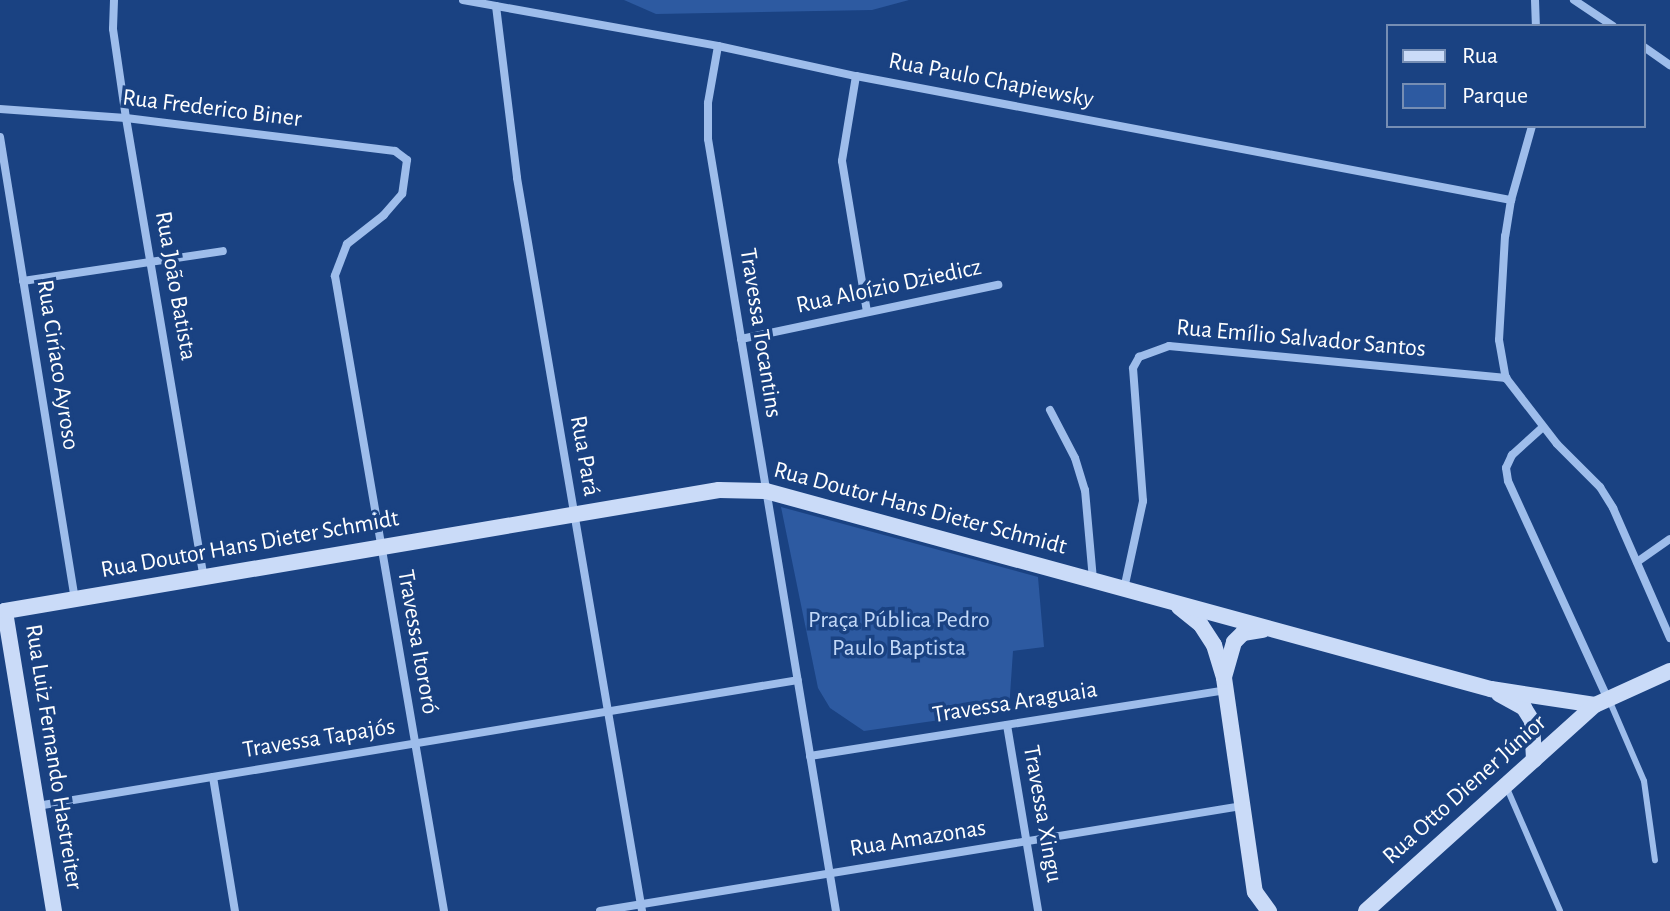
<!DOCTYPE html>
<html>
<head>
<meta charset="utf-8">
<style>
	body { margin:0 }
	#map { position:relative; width:1670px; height:911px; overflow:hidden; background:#1a4282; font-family:"Alegreya Sans",sans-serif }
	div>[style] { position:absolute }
	.green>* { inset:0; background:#2d5aa1 }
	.lane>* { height:6px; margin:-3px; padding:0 3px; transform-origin:3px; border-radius:3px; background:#9ebdeb }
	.street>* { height:8px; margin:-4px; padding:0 4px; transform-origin:4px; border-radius:4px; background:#9ebdeb }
	.secondary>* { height:16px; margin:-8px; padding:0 8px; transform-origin:8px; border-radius:8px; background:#cadbf8 }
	span { translate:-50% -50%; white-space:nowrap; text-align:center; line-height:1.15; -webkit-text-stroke:7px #1a4282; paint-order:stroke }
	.street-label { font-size:24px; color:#fff }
	.park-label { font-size:24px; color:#c2d8f8 }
	.legend { position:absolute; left:1386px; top:24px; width:260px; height:104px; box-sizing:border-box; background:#1a4282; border:2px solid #768eb4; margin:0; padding:10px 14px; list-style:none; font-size:24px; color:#fff }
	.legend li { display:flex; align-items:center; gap:16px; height:40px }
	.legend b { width:40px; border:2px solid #768eb4 }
</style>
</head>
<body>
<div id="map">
	<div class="green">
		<i style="clip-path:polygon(624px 0,909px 0,872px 10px,656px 14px)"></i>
		<i style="clip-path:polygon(781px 507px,1038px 577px,1044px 647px,1013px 651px,1009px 710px,864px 731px,830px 708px,818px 688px)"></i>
	</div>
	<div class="lane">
		<i style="left:1610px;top:702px;width:86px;rotate:66.7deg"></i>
		<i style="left:1644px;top:781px;width:80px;rotate:82.1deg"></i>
		<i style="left:1506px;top:786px;width:136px;rotate:66.6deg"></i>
	</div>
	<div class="street">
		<i style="left:114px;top:0;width:29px;rotate:92deg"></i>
		<i style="left:113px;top:29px;width:90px;rotate:81.7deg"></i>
		<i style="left:126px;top:118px;width:466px;rotate:80.4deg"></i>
		<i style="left:463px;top:0;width:259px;rotate:10.2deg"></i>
		<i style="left:718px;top:46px;width:141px;rotate:12.3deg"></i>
		<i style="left:856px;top:76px;width:667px;rotate:10.72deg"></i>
		<i style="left:1535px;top:0;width:26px;rotate:88deg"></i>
		<i style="left:1574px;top:0;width:47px;rotate:33.7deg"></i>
		<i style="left:496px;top:6px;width:173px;rotate:83deg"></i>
		<i style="left:517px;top:178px;width:744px;rotate:80.32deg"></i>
		<i style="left:718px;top:46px;width:58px;rotate:100deg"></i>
		<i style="left:708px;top:103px;width:36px;rotate:90deg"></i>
		<i style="left:708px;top:139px;width:783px;rotate:80.59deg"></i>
		<i style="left:1644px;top:47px;width:32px;rotate:35deg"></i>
		<i style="left:856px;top:76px;width:86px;rotate:99.4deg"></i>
		<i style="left:842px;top:161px;width:153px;rotate:80.6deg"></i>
		<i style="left:0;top:109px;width:126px;rotate:4.1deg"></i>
		<i style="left:126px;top:118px;width:271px;rotate:7deg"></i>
		<i style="left:395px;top:151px;width:15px;rotate:37deg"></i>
		<i style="left:407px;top:160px;width:34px;rotate:98deg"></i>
		<i style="left:402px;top:194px;width:28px;rotate:131deg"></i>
		<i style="left:384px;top:215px;width:47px;rotate:141.9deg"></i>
		<i style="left:347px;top:244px;width:34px;rotate:111deg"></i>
		<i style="left:335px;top:276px;width:644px;rotate:80.26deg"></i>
		<i style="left:1532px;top:126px;width:77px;rotate:105.8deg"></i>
		<i style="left:1511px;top:200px;width:36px;rotate:99deg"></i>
		<i style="left:1505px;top:236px;width:104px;rotate:93.3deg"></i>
		<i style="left:1499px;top:340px;width:39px;rotate:80deg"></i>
		<i style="left:1506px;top:378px;width:83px;rotate:52.3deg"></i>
		<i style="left:1557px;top:444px;width:61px;rotate:45deg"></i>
		<i style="left:1600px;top:487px;width:25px;rotate:58deg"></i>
		<i style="left:1613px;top:508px;width:142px;rotate:66.3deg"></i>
		<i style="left:0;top:137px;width:468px;rotate:80.8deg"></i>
		<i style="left:23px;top:281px;width:202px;rotate:-8.5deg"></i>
		<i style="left:741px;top:339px;width:263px;rotate:-11.9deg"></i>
		<i style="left:1050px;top:410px;width:54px;rotate:62.5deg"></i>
		<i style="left:1075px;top:458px;width:34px;rotate:73deg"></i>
		<i style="left:1085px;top:490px;width:89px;rotate:84.9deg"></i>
		<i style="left:1543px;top:427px;width:42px;rotate:137.9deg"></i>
		<i style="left:1512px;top:455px;width:14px;rotate:115deg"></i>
		<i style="left:1506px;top:468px;width:13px;rotate:81deg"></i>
		<i style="left:1508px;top:481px;width:240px;rotate:65.4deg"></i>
		<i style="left:1637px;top:562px;width:40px;rotate:-34.9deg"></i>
		<i style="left:1124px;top:589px;width:90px;rotate:-77.8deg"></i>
		<i style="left:1143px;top:501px;width:133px;rotate:-94.3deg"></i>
		<i style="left:1133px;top:368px;width:13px;rotate:-61deg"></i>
		<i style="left:1139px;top:357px;width:32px;rotate:-20deg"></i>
		<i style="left:1169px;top:346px;width:339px;rotate:5.4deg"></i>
		<i style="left:1007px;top:725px;width:189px;rotate:80.5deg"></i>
		<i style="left:810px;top:756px;width:421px;rotate:-9deg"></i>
		<i style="left:213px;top:777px;width:136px;rotate:80.7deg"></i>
		<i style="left:37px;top:806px;width:771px;rotate:-9.4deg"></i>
		<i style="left:600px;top:911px;width:651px;rotate:-9.29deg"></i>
	</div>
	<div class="secondary">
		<i style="left:1179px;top:607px;width:28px;rotate:39deg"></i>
		<i style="left:1201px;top:625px;width:24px;rotate:57deg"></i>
		<i style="left:1214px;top:645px;width:34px;rotate:73deg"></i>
		<i style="left:1224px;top:678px;width:216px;rotate:81.8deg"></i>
		<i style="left:1255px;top:892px;width:24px;rotate:54deg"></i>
		<i style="left:1224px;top:677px;width:36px;rotate:-74deg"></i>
		<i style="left:1234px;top:642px;width:13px;rotate:-45deg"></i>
		<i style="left:1243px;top:633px;width:20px;rotate:-9deg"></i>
		<i style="left:1499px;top:694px;width:29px;rotate:29deg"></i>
		<i style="left:1524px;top:708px;width:15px;rotate:58deg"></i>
		<i style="left:1532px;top:721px;width:39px;rotate:87deg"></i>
		<i style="left:54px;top:911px;width:304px;rotate:-99.3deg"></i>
		<i style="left:5px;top:611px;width:724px;rotate:-9.62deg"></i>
		<i style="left:719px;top:490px;width:47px;rotate:1.2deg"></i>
		<i style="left:766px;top:491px;width:752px;rotate:15.28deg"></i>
		<i style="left:1491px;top:689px;width:105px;rotate:8.7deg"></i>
		<i style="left:1595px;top:705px;width:82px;rotate:-24.4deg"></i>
		<i style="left:1366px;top:911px;width:308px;rotate:-42deg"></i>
	</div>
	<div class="street-label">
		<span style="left:991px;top:81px;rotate:11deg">Rua Paulo Chapiewsky</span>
		<span style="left:212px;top:109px;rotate:7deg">Rua Frederico Biner</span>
		<span style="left:175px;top:286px;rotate:80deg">Rua João Batista</span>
		<span style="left:889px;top:287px;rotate:-12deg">Rua Aloízio Dziedicz</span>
		<span style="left:760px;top:333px;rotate:81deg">Travessa Tocantins</span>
		<span style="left:1301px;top:339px;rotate:5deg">Rua Emílio Salvador Santos</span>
		<span style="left:57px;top:365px;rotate:81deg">Rua Ciríaco Ayroso</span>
		<span style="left:584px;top:456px;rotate:80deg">Rua Pará</span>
		<span style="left:920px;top:509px;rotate:15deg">Rua Doutor Hans Dieter Schmidt</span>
		<span style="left:250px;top:545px;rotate:-10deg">Rua Doutor Hans Dieter Schmidt</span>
		<span style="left:417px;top:642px;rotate:80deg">Travessa Itororó</span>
		<span style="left:1015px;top:703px;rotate:-9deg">Travessa Araguaia</span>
		<span style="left:319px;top:739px;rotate:-9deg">Travessa Tapajós</span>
		<span style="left:53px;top:757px;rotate:81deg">Rua Luiz Fernando Hastreiter</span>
		<span style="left:1465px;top:790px;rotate:-42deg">Rua Otto Diener Júnior</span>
		<span style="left:1042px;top:814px;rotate:80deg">Travessa Xingu</span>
		<span style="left:918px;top:839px;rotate:-9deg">Rua Amazonas</span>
	</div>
	<div class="park-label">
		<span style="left:899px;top:635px">Praça Pública Pedro<br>Paulo Baptista</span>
	</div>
	<ul class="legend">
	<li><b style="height:10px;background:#cadbf8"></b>Rua</li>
	<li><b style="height:22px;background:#2d5aa1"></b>Parque</li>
	</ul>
</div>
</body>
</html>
